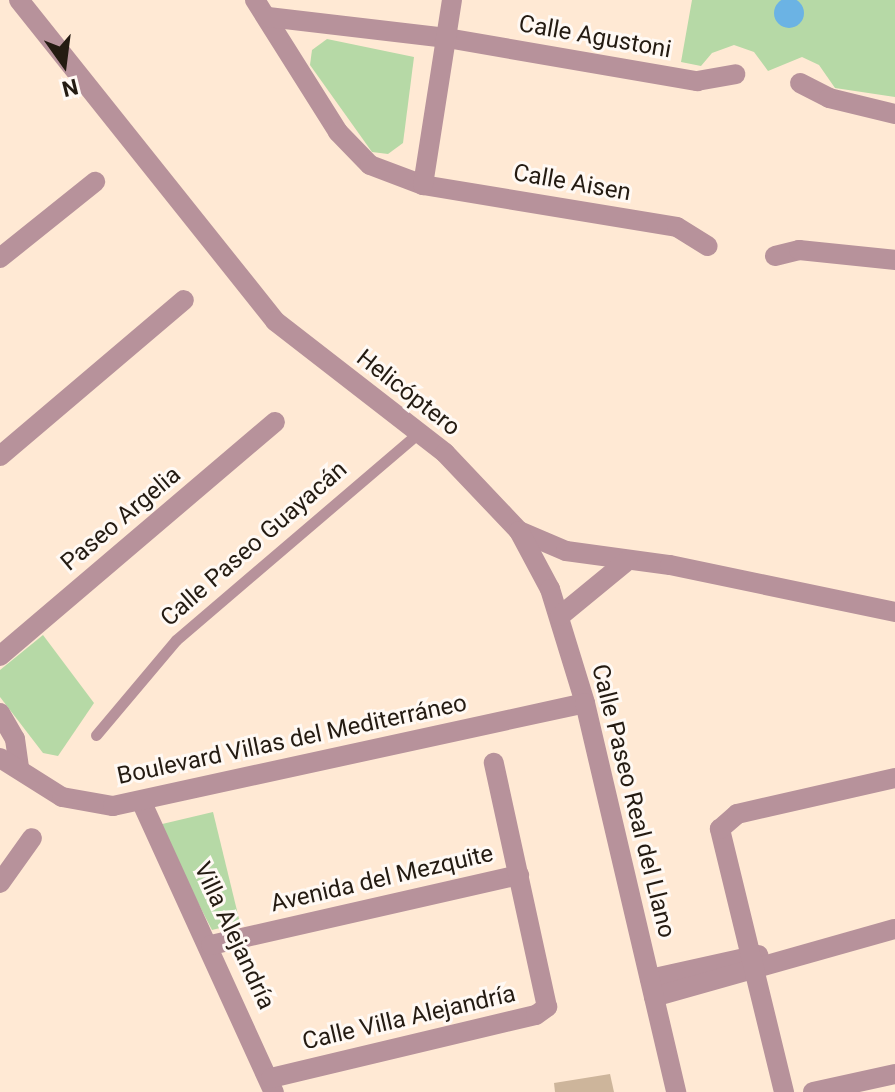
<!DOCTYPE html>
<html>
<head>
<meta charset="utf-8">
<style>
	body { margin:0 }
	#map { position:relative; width:895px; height:1092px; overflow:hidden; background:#ffe9d4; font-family:Roboto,sans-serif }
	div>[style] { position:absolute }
	.green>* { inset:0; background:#b6d9a6 }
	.water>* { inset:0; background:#6bb3e4 }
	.round { border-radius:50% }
	.building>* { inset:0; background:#cdb59b }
	.service>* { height:11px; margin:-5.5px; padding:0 5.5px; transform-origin:5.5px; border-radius:5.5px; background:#b7929b }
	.minor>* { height:20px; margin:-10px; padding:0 10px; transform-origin:10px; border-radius:10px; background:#b7929b }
	.tertiary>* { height:20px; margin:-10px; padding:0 10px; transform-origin:10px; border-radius:10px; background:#b7929b }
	span { translate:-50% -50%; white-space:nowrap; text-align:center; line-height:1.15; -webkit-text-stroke:6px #fff9f4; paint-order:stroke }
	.street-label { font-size:24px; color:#241b12 }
	.north { position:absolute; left:24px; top:24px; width:80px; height:80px; -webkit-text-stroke:6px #fff9f4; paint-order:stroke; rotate:166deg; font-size:22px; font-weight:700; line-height:32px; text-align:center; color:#241b12 }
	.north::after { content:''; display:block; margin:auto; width:28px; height:36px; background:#241b12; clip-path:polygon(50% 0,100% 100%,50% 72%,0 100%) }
</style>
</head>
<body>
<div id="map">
	<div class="green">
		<i style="clip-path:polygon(692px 0,895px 0,895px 97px,835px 88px,819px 65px,802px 57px,768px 71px,754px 52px,734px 45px,712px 53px,701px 66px,681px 62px)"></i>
		<i style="clip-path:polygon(327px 39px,414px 57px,403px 143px,388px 154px,372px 152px,310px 65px,312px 50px)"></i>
		<i style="clip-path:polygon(43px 635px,94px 703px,58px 756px,43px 753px,0 697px,0 670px)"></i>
		<i style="clip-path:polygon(213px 812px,240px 923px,212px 930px,158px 825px)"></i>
	</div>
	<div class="water">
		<i class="round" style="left:774px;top:-2px;width:30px;height:30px"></i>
	</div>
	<div class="building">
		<i style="clip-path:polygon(610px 1074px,614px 1092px,555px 1092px,554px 1083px)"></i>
	</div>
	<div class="service">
		<i style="left:96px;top:735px;width:124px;rotate:-49.9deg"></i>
		<i style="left:176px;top:640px;width:318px;rotate:-40.5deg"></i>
	</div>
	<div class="minor">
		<i style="left:19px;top:0;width:411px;rotate:51.4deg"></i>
		<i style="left:275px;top:321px;width:215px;rotate:37.8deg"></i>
		<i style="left:445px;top:453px;width:108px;rotate:46.5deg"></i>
		<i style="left:519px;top:531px;width:51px;rotate:23.1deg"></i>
		<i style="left:566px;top:551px;width:105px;rotate:7.7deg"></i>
		<i style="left:670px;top:565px;width:230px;rotate:11.8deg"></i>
		<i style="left:255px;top:0;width:156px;rotate:57.8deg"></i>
		<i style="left:338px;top:132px;width:46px;rotate:45.9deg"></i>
		<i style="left:370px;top:165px;width:57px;rotate:20.7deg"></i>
		<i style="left:423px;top:185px;width:257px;rotate:9.4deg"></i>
		<i style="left:677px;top:227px;width:36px;rotate:32deg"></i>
		<i style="left:268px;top:17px;width:180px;rotate:6.7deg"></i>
		<i style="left:447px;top:38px;width:254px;rotate:9.8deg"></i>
		<i style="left:697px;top:81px;width:39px;rotate:-10deg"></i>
		<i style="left:800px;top:83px;width:33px;rotate:27deg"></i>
		<i style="left:829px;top:98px;width:68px;rotate:13.6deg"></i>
		<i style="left:423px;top:185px;width:187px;rotate:-81.1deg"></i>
		<i style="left:775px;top:256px;width:25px;rotate:-14deg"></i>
		<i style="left:799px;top:250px;width:97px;rotate:5.9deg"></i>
		<i style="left:0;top:258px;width:122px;rotate:-38.7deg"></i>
		<i style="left:0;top:456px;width:241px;rotate:-40.3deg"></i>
		<i style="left:519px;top:531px;width:66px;rotate:61.9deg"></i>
		<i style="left:550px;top:589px;width:119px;rotate:72.9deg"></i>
		<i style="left:560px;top:616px;width:87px;rotate:-39.4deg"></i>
		<i style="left:0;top:656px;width:361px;rotate:-40.4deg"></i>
		<i style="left:142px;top:803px;width:318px;rotate:65.5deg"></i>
		<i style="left:0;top:883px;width:55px;rotate:-54.6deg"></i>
		<i style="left:211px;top:945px;width:316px;rotate:-12.8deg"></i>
		<i style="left:650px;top:979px;width:111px;rotate:-12.5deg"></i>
		<i style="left:654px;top:997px;width:250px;rotate:-15.8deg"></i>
		<i style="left:271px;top:1078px;width:272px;rotate:-13.4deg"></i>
		<i style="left:536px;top:1015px;width:14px;rotate:-36deg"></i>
		<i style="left:547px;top:1007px;width:250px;rotate:-102.3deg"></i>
		<i style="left:784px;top:1092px;width:271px;rotate:-103.7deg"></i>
		<i style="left:720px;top:829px;width:23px;rotate:-41deg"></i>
		<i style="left:737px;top:814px;width:162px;rotate:-12.8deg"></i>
		<i style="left:813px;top:1092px;width:84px;rotate:-12.4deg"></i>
	</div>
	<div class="tertiary">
		<i style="left:0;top:713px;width:30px;rotate:60deg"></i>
		<i style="left:15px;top:739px;width:27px;rotate:82deg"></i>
		<i style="left:0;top:758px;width:73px;rotate:32.2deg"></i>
		<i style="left:62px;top:797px;width:52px;rotate:10deg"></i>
		<i style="left:113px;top:806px;width:483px;rotate:-12.3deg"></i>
		<i style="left:585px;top:703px;width:400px;rotate:76.8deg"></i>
	</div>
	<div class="street-label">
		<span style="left:595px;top:37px;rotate:10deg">Calle Agustoni</span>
		<span style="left:572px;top:183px;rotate:10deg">Calle Aisen</span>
		<span style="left:408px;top:393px;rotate:38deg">Helicóptero</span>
		<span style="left:121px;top:519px;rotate:-40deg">Paseo Argelia</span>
		<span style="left:254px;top:544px;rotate:-41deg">Calle Paseo Guayacán</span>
		<span style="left:292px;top:740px;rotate:-12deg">Boulevard Villas del Mediterráneo</span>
		<span style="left:633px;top:801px;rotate:76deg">Calle Paseo Real del Llano</span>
		<span style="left:382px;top:879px;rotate:-13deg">Avenida del Mezquite</span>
		<span style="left:234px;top:936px;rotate:65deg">Villa Alejandría</span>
		<span style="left:409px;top:1018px;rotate:-13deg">Calle Villa Alejandría</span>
	</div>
	<div class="north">N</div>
</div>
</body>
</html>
